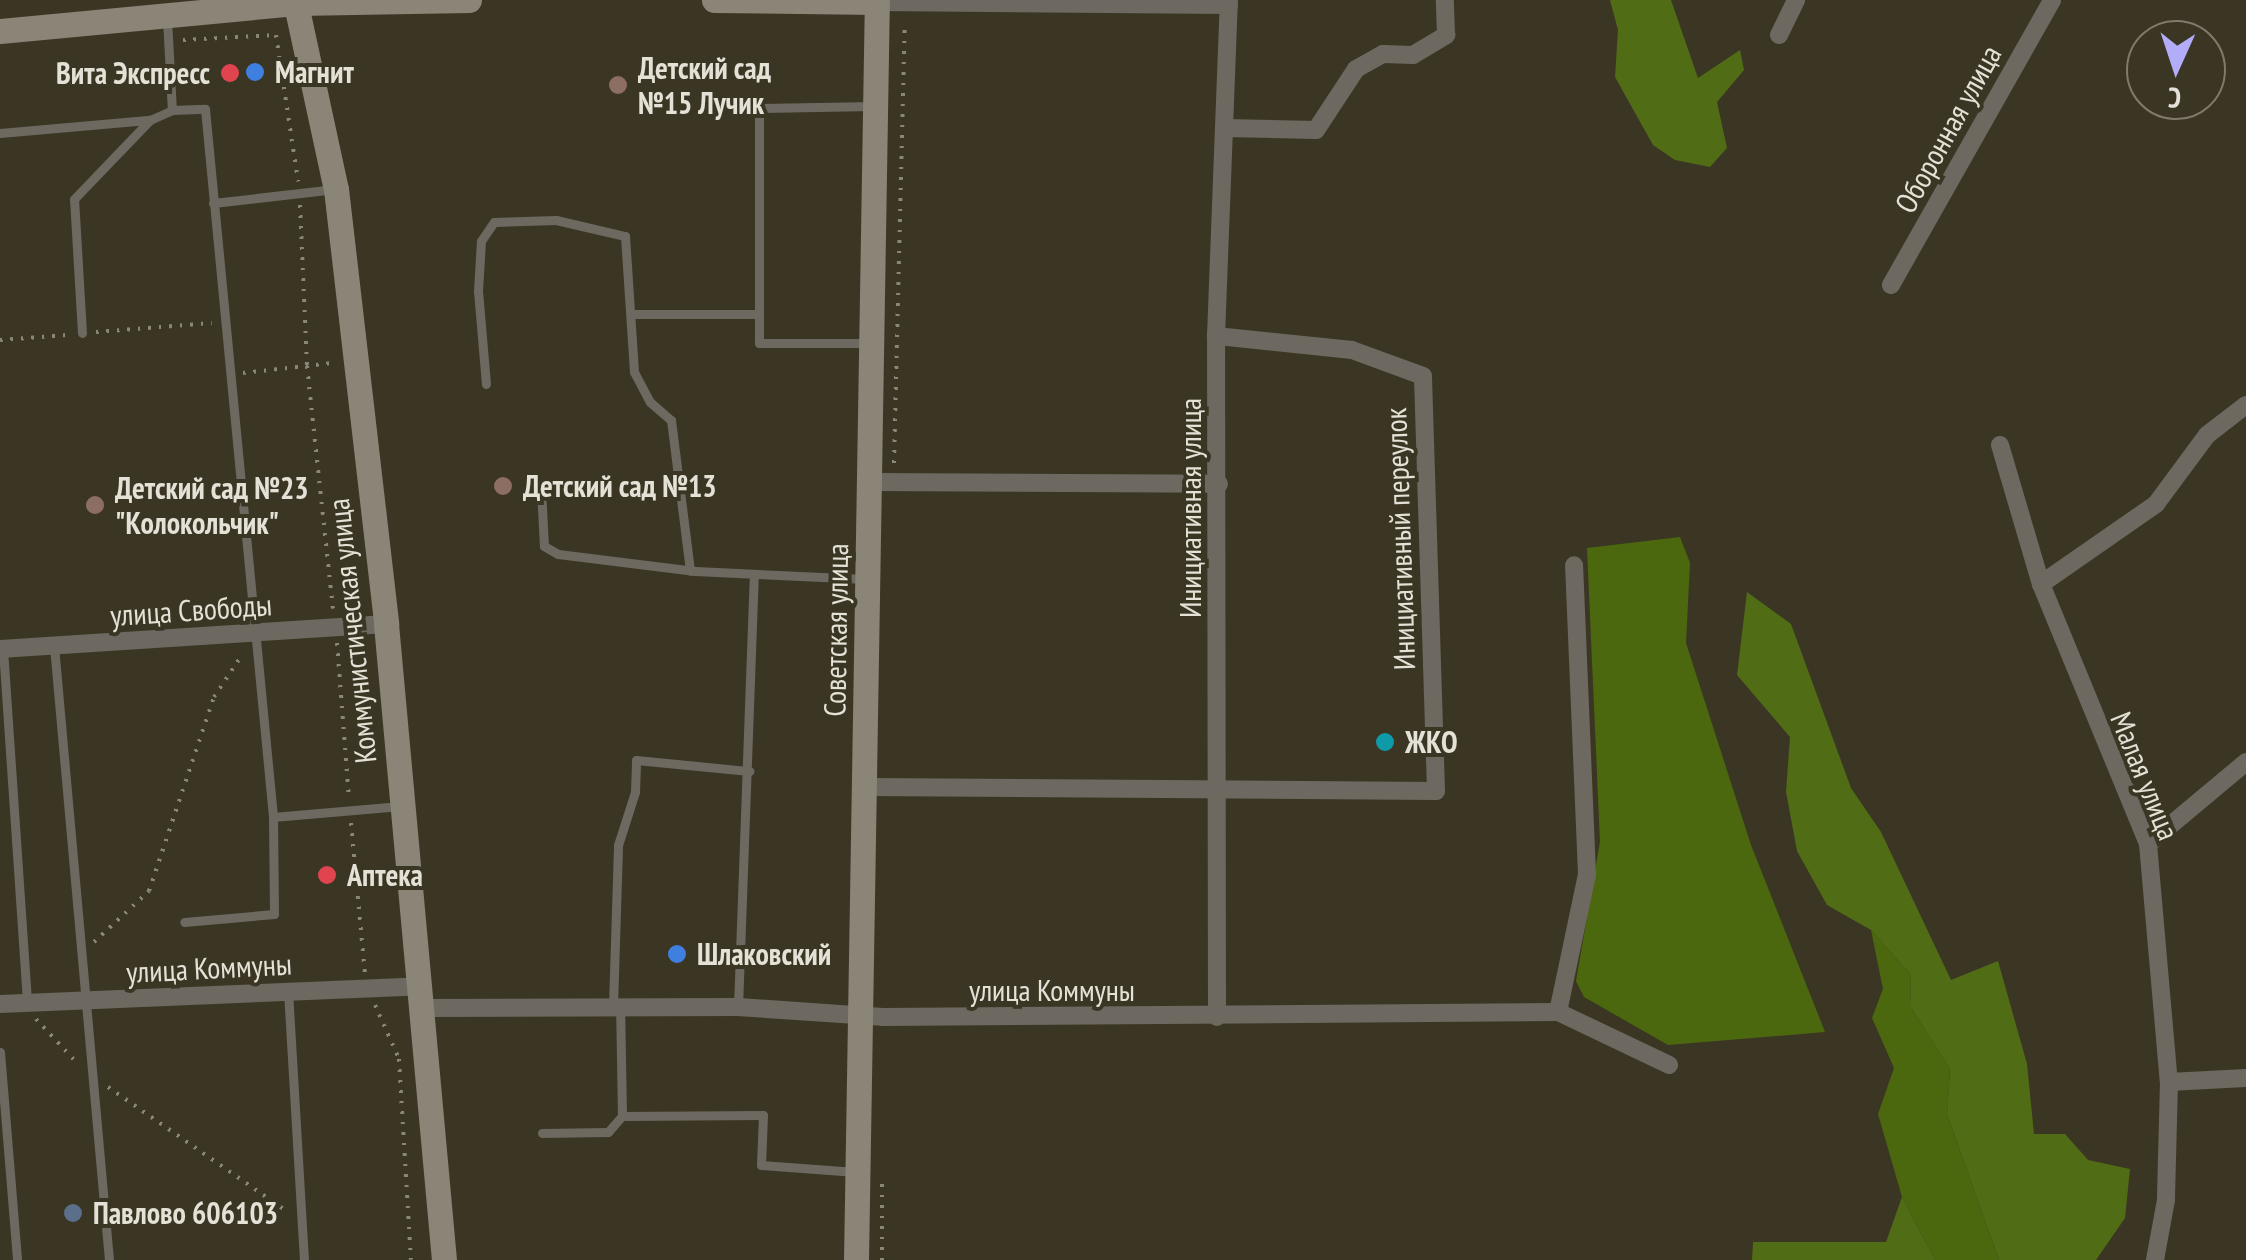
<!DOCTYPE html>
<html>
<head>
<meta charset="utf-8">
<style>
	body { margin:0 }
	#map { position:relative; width:2246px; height:1260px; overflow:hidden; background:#3b3624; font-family:"PT Sans Narrow",sans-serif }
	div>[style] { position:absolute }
	.green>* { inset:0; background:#4b680e }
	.forest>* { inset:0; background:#506c15 }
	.path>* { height:4px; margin-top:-2px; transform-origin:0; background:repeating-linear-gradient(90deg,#8a8678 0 2.5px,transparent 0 10.5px) }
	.lane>* { height:9px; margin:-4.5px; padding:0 4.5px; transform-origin:4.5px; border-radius:4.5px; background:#6d6960 }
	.street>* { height:18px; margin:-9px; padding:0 9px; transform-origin:9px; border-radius:9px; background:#6d6960 }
	.secondary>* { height:25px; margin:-12.5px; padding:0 12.5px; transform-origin:12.5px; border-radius:12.5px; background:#8b8578 }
	.dots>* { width:28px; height:28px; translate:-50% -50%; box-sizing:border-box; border:5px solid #3b3624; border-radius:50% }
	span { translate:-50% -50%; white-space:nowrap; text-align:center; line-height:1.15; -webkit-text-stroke:8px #3b3624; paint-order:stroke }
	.poi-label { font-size:30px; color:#e4e1d6; font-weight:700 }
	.left { translate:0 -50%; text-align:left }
	.right { translate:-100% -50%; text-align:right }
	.street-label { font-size:30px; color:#e4e1d6 }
	.north { position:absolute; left:2126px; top:20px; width:100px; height:100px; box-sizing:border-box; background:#3b3624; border:2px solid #7f7a6b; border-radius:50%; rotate:183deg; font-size:28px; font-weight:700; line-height:40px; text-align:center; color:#e4e1d6 }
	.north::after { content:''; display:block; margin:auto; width:35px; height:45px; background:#b3adf9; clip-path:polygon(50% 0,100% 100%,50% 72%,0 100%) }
</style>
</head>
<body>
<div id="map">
	<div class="green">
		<i style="clip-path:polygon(1680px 537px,1690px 563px,1686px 643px,1751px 845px,1825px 1032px,1668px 1045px,1584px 997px,1576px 981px,1600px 842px,1587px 548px)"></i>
		<i style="clip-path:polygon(1871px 930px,1911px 975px,1910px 1006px,1950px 1069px,1947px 1114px,1999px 1260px,1935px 1260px,1902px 1197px,1878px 1114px,1894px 1068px,1872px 1018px,1883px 989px)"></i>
	</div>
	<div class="forest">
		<i style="clip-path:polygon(1610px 0,1671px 0,1698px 78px,1740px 50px,1744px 70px,1717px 102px,1727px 148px,1710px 167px,1675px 160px,1653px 145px,1615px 77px,1618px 30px)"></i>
		<i style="clip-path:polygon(1747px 592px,1791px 624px,1851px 788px,1881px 832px,1951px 980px,1998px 961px,2027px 1064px,2034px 1134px,2065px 1134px,2088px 1160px,2130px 1169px,2125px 1218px,2096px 1260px,1999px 1260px,1947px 1114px,1950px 1069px,1910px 1006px,1911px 975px,1871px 930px,1827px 905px,1797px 851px,1786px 792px,1790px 737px,1737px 675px)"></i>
		<i style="clip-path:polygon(1902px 1197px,1935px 1260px,1752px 1260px,1753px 1242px,1886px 1242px)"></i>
	</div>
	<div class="path">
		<i style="left:183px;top:40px;width:93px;rotate:-3.1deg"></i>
		<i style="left:276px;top:35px;width:148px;rotate:81.4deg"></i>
		<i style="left:300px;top:205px;width:161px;rotate:87.5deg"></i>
		<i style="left:307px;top:366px;width:244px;rotate:83.9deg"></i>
		<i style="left:96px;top:332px;width:116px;rotate:-4.4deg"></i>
		<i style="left:0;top:340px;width:67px;rotate:-4.3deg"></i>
		<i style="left:243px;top:373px;width:90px;rotate:-6.4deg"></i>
		<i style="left:894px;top:463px;width:441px;rotate:-88.6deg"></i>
		<i style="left:337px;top:643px;width:155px;rotate:85.6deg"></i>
		<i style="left:351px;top:823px;width:151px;rotate:84.7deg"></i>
		<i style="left:94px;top:942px;width:75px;rotate:-42.8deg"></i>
		<i style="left:149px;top:891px;width:205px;rotate:-71.5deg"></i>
		<i style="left:214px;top:697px;width:50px;rotate:-56.3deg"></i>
		<i style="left:375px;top:1005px;width:59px;rotate:66deg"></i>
		<i style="left:399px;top:1059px;width:201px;rotate:86.6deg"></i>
		<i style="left:36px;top:1019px;width:60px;rotate:47deg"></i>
		<i style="left:108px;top:1087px;width:216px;rotate:34.8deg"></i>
		<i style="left:882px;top:1260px;width:83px;rotate:-90deg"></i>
	</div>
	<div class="lane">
		<i style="left:167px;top:19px;width:91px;rotate:86.9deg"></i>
		<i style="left:172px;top:110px;width:33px;rotate:-2deg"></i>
		<i style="left:205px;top:109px;width:711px;rotate:84.51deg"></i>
		<i style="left:273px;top:817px;width:97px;rotate:89.4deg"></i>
		<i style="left:274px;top:914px;width:90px;rotate:174.9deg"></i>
		<i style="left:0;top:133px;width:151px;rotate:-5deg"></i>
		<i style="left:150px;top:120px;width:24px;rotate:-24deg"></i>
		<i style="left:213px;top:203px;width:123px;rotate:-6.5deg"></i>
		<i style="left:632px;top:314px;width:127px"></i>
		<i style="left:82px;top:333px;width:134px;rotate:-93.4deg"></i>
		<i style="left:74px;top:199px;width:110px;rotate:-46.1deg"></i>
		<i style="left:868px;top:343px;width:109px;rotate:180deg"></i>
		<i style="left:759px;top:343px;width:235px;rotate:-90deg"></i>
		<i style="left:759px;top:108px;width:115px;rotate:-1deg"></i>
		<i style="left:486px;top:384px;width:93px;rotate:-94.9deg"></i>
		<i style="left:478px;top:291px;width:50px;rotate:-86.6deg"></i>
		<i style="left:481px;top:241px;width:23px;rotate:-56deg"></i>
		<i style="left:494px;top:222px;width:62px;rotate:-1.8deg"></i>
		<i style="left:556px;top:220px;width:71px;rotate:13.1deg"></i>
		<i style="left:625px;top:236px;width:136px;rotate:86.2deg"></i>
		<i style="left:634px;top:372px;width:34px;rotate:62deg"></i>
		<i style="left:650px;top:402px;width:28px;rotate:41deg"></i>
		<i style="left:671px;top:420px;width:152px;rotate:82.8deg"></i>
		<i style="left:541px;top:489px;width:57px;rotate:87deg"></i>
		<i style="left:544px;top:546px;width:16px;rotate:30deg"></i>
		<i style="left:558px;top:554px;width:138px;rotate:7.1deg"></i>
		<i style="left:695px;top:571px;width:171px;rotate:2.7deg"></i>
		<i style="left:54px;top:646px;width:616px;rotate:84.88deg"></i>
		<i style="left:3px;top:649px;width:357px;rotate:86.1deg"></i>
		<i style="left:273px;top:817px;width:128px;rotate:-4.9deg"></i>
		<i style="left:288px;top:991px;width:269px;rotate:86.6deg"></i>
		<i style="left:613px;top:1006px;width:161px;rotate:-88.2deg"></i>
		<i style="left:618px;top:845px;width:56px;rotate:-72.2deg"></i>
		<i style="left:635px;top:792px;width:32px;rotate:-88deg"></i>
		<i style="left:636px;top:760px;width:114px;rotate:5.6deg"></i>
		<i style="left:738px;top:1007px;width:433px;rotate:-87.9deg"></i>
		<i style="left:0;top:1052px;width:209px;rotate:85.3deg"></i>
		<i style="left:622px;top:1116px;width:141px;rotate:-0.4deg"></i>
		<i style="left:763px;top:1115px;width:50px;rotate:92.3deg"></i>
		<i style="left:761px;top:1165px;width:95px;rotate:4.2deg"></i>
		<i style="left:542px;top:1133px;width:66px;rotate:-0.9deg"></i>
		<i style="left:608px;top:1132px;width:21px;rotate:-49deg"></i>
		<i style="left:622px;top:1116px;width:110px;rotate:-91deg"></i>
	</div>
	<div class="street">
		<i style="left:876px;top:2px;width:353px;rotate:0.5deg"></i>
		<i style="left:1779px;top:35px;width:39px;rotate:-64deg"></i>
		<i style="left:1225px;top:128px;width:91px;rotate:1.3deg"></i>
		<i style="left:1316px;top:130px;width:73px;rotate:-56.7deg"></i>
		<i style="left:1356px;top:69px;width:31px;rotate:-29deg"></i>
		<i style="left:1383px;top:54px;width:30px;rotate:2deg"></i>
		<i style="left:1413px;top:55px;width:39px;rotate:-31deg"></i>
		<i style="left:1446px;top:35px;width:35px;rotate:-92deg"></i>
		<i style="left:1891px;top:285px;width:327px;rotate:-60.5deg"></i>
		<i style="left:2000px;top:445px;width:145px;rotate:73.6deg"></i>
		<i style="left:2041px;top:584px;width:281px;rotate:67.6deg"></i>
		<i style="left:2148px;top:844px;width:239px;rotate:85deg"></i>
		<i style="left:2169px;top:1082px;width:118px;rotate:91.5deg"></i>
		<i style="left:2166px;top:1200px;width:61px;rotate:100.4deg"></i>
		<i style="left:870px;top:482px;width:349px;rotate:0.3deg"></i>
		<i style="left:2041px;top:584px;width:140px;rotate:-34.8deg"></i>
		<i style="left:2156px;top:504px;width:86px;rotate:-53.5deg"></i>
		<i style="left:2207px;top:435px;width:49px;rotate:-37.6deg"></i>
		<i style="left:0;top:649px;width:387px;rotate:-3.7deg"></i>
		<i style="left:866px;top:787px;width:570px;rotate:0.4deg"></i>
		<i style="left:1436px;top:791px;width:415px;rotate:-91.8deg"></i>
		<i style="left:1423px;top:376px;width:76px;rotate:-159.9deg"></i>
		<i style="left:1352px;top:350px;width:137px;rotate:-174.1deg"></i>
		<i style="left:2148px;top:844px;width:128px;rotate:-39.9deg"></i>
		<i style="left:0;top:1004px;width:422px;rotate:-2.4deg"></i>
		<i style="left:424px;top:1008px;width:314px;rotate:-0.2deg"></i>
		<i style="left:738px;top:1007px;width:145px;rotate:3.9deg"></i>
		<i style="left:883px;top:1017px;width:675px;rotate:-0.42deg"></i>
		<i style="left:1558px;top:1012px;width:123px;rotate:25.5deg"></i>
		<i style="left:1558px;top:1012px;width:141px;rotate:-78.1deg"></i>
		<i style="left:1587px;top:874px;width:309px;rotate:-92.4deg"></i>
		<i style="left:1217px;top:1017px;width:681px;rotate:-90.08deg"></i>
		<i style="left:1216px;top:336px;width:336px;rotate:-87.8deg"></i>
		<i style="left:2169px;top:1082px;width:77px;rotate:-3deg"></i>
	</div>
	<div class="secondary">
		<i style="left:295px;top:0;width:193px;rotate:77.8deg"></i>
		<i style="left:336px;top:189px;width:438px;rotate:83.4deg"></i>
		<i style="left:386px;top:624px;width:639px;rotate:84.79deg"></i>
		<i style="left:714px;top:0;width:162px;rotate:0.7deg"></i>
		<i style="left:0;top:31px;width:297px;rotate:-5.4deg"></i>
		<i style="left:296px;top:3px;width:173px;rotate:-1deg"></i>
		<i style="left:856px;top:1260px;width:1260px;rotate:-89.05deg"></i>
	</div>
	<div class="dots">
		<i style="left:255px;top:72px;background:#3f7fe0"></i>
		<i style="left:230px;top:73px;background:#e0444e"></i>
		<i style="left:618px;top:85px;background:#8d6e63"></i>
		<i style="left:503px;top:486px;background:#8d6e63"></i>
		<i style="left:95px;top:505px;background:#8d6e63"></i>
		<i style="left:1385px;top:742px;background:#0f9aa8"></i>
		<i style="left:327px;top:875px;background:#e0444e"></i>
		<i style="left:677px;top:954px;background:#3f7fe0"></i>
		<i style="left:73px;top:1213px;background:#5c6f8a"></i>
	</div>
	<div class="poi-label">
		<span class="left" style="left:638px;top:85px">Детский сад<br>№15 Лучик</span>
		<span class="left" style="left:275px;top:72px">Магнит</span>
		<span class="right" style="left:210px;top:73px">Вита Экспресс</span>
		<span class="left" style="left:523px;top:486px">Детский сад №13</span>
		<span class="left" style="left:115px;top:505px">Детский сад №23<br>"Колокольчик"</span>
		<span class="left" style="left:1405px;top:742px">ЖКО</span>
		<span class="left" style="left:347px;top:875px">Аптека</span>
		<span class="left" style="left:697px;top:954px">Шлаковский</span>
		<span class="left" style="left:93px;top:1213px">Павлово 606103</span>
	</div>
	<div class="street-label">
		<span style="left:1948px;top:129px;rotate:-61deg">Оборонная улица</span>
		<span style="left:1190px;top:508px;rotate:-90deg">Инициативная улица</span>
		<span style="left:1400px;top:539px;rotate:-92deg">Инициативный переулок</span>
		<span style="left:191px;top:610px;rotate:-4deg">улица Свободы</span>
		<span style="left:836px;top:630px;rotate:-89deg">Советская улица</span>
		<span style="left:352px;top:631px;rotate:-96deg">Коммунистическая улица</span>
		<span style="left:2145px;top:776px;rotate:68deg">Малая улица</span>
		<span style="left:209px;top:968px;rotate:-3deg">улица Коммуны</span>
		<span style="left:1052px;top:990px">улица Коммуны</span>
	</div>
	<div class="north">С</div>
</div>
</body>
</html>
